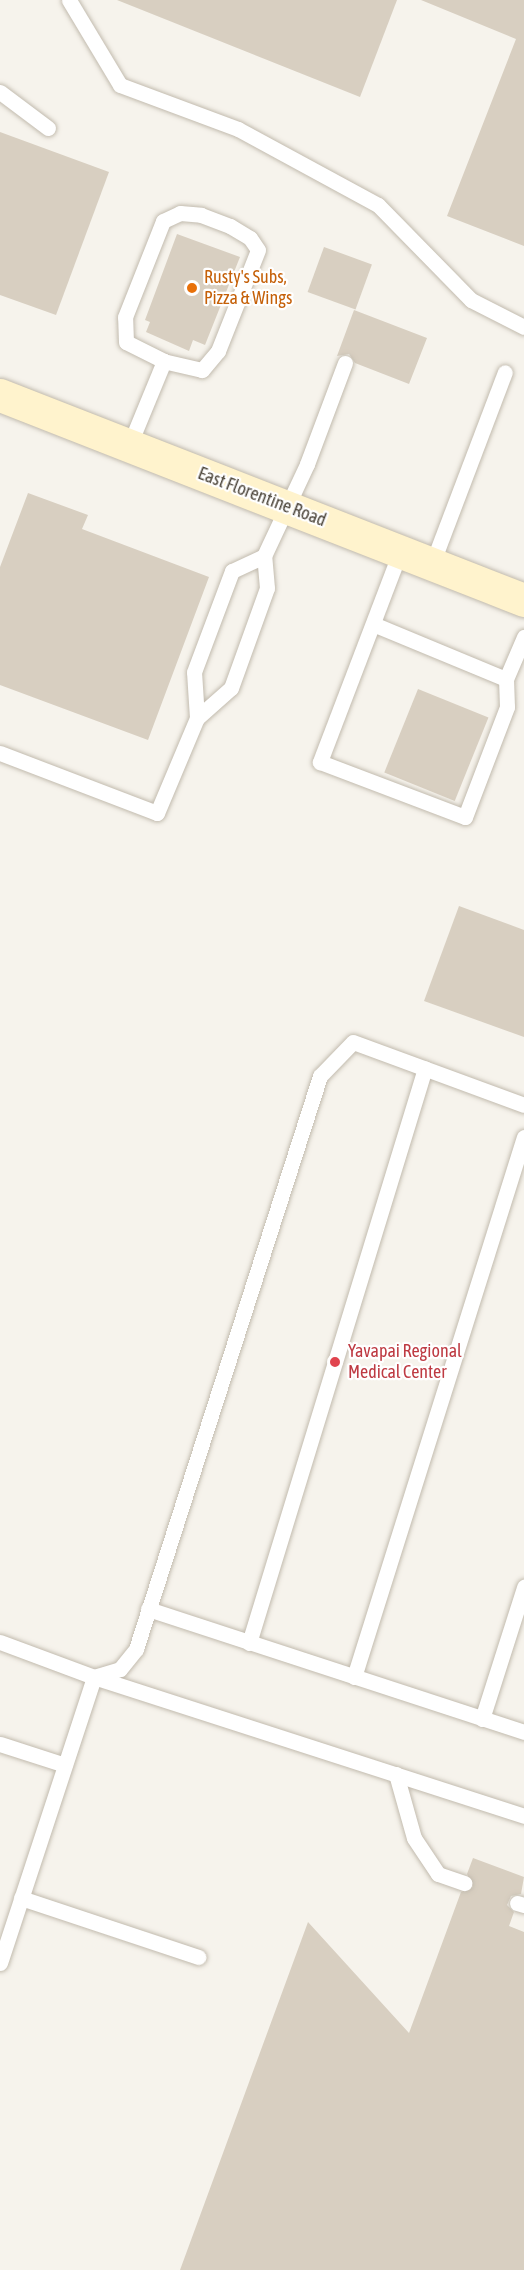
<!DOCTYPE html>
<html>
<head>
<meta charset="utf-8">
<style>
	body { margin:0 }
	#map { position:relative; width:524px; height:2270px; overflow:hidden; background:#f6f3ec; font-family:"Asap Condensed",sans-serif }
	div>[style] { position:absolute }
	.building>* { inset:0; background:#d8cfc1; transform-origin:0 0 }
	.roads { filter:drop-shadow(0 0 2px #c2bbae) drop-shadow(0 0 2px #c2bbae) }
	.lane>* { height:15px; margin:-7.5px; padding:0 7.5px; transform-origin:7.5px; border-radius:7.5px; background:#fff }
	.secondary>* { height:33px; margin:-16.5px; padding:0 16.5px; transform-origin:16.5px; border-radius:16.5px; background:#fff3cd }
	.dots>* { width:16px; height:16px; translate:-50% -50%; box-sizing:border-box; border:3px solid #fff; border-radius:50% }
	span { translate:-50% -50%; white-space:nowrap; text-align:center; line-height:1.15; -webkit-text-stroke:4.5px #fff; paint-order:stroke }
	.food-label { font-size:18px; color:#c56008 }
	.left { translate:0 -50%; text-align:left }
	.street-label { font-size:18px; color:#4b4439 }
	.health-label { font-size:18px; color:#be3a42 }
</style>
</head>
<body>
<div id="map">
	<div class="building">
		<i style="clip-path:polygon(117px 0,397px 0,360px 97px)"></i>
		<i style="clip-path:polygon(421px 0,524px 0,524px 246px,447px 216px,516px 39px)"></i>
		<i style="clip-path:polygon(0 132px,109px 172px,56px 315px,0 295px)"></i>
		<i style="clip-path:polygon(177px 234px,240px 257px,205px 345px,193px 340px,189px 351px,146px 332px,150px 322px,145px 320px)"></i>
		<i style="left:324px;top:247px;width:51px;height:48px;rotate:20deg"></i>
		<i style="clip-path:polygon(354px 310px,427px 338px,409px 384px,355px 363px,349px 354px,337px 356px)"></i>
		<i style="clip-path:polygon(28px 493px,88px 515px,82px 529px,209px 577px,148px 740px,0 685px,0 567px)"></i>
		<i style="left:418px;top:689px;width:76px;height:90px;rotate:22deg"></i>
		<i style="clip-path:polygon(459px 906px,524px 930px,524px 1037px,424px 1001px)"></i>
		<i style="clip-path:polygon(473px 1858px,524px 1877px,521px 1894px,511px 1896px,507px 1905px,514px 1912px,509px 1926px,524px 1932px,524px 2270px,180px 2270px,308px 1922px,409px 2033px,461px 1892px,473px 1887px,467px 1874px)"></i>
	</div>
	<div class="roads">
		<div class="lane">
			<i style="left:69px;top:0;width:99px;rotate:59deg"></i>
			<i style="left:120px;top:85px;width:126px;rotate:20.4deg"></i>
			<i style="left:238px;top:129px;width:159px;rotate:28.5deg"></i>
			<i style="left:378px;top:205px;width:133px;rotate:45.6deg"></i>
			<i style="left:471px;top:300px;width:59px;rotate:27deg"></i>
			<i style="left:0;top:92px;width:60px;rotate:36.9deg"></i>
			<i style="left:180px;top:213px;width:21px;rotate:5deg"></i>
			<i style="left:201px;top:215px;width:31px;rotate:21deg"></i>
			<i style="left:230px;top:226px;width:23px;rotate:31deg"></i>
			<i style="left:250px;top:238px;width:14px;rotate:56deg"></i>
			<i style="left:258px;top:250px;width:109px;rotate:111.6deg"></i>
			<i style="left:218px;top:351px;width:25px;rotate:130deg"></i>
			<i style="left:202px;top:370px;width:39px;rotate:-167deg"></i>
			<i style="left:164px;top:361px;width:42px;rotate:-153.4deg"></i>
			<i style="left:126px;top:342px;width:25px;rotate:-92deg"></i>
			<i style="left:125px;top:317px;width:103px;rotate:-68.4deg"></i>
			<i style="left:163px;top:221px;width:19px;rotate:-25deg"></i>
			<i style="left:129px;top:446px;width:92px;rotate:-67.6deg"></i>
			<i style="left:400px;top:552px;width:225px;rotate:110.9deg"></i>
			<i style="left:320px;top:762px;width:155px;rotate:20.8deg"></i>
			<i style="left:465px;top:817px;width:118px;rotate:-69.1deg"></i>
			<i style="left:507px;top:707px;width:28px;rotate:-92deg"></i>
			<i style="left:506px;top:679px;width:46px;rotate:-66.8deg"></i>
			<i style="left:432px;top:564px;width:205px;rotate:-69.2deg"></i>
			<i style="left:373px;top:624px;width:144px;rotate:22.5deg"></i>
			<i style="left:197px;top:718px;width:46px;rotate:-93.7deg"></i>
			<i style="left:194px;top:672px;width:108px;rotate:-69.4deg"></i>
			<i style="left:232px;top:571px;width:35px;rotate:-25deg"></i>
			<i style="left:0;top:753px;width:168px;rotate:20.9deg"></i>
			<i style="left:157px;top:813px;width:103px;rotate:-67.2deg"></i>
			<i style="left:197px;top:718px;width:45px;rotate:-41.4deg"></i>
			<i style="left:231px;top:688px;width:106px;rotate:-70.2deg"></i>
			<i style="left:267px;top:588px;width:32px;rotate:-95deg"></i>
			<i style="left:264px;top:556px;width:102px;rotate:-64.9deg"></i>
			<i style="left:307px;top:464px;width:108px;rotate:-69.4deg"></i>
			<i style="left:148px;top:1609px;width:396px;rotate:18.1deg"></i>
			<i style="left:0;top:1642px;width:100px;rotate:20.4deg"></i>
			<i style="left:94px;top:1677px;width:452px;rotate:17.9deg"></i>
			<i style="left:249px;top:1643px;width:601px;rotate:-72.98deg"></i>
			<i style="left:354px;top:1677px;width:566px;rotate:-72.53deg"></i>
			<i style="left:482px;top:1719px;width:139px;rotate:-72.3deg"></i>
			<i style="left:0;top:1744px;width:68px;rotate:17.9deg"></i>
			<i style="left:396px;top:1774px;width:66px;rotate:74.3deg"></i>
			<i style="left:414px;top:1838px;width:43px;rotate:56.3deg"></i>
			<i style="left:438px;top:1874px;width:28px;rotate:19deg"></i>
			<i style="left:21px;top:1898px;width:187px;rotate:18.4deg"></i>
			<i style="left:517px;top:1903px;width:7px;rotate:16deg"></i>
			<i style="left:0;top:1963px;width:301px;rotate:-71.8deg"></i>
			<i style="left:94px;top:1677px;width:27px;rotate:-17deg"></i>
			<i style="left:120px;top:1669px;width:26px;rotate:-51deg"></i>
			<i style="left:136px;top:1649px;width:602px;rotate:-72.2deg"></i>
			<i style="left:320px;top:1076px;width:47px;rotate:-45.9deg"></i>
			<i style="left:353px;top:1042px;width:182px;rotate:20.2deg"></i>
		</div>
		<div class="secondary">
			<i style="left:0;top:395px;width:563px;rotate:21.37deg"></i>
		</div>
	</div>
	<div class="dots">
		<i style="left:192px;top:288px;background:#e8710a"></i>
		<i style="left:335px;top:1362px;background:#e0444e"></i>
	</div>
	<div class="food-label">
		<span class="left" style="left:204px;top:288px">Rusty's Subs,<br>Pizza &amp; Wings</span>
	</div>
	<div class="street-label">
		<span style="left:262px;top:497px;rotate:21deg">East Florentine Road</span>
	</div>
	<div class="health-label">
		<span class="left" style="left:348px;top:1362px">Yavapai Regional<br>Medical Center</span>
	</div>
</div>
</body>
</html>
